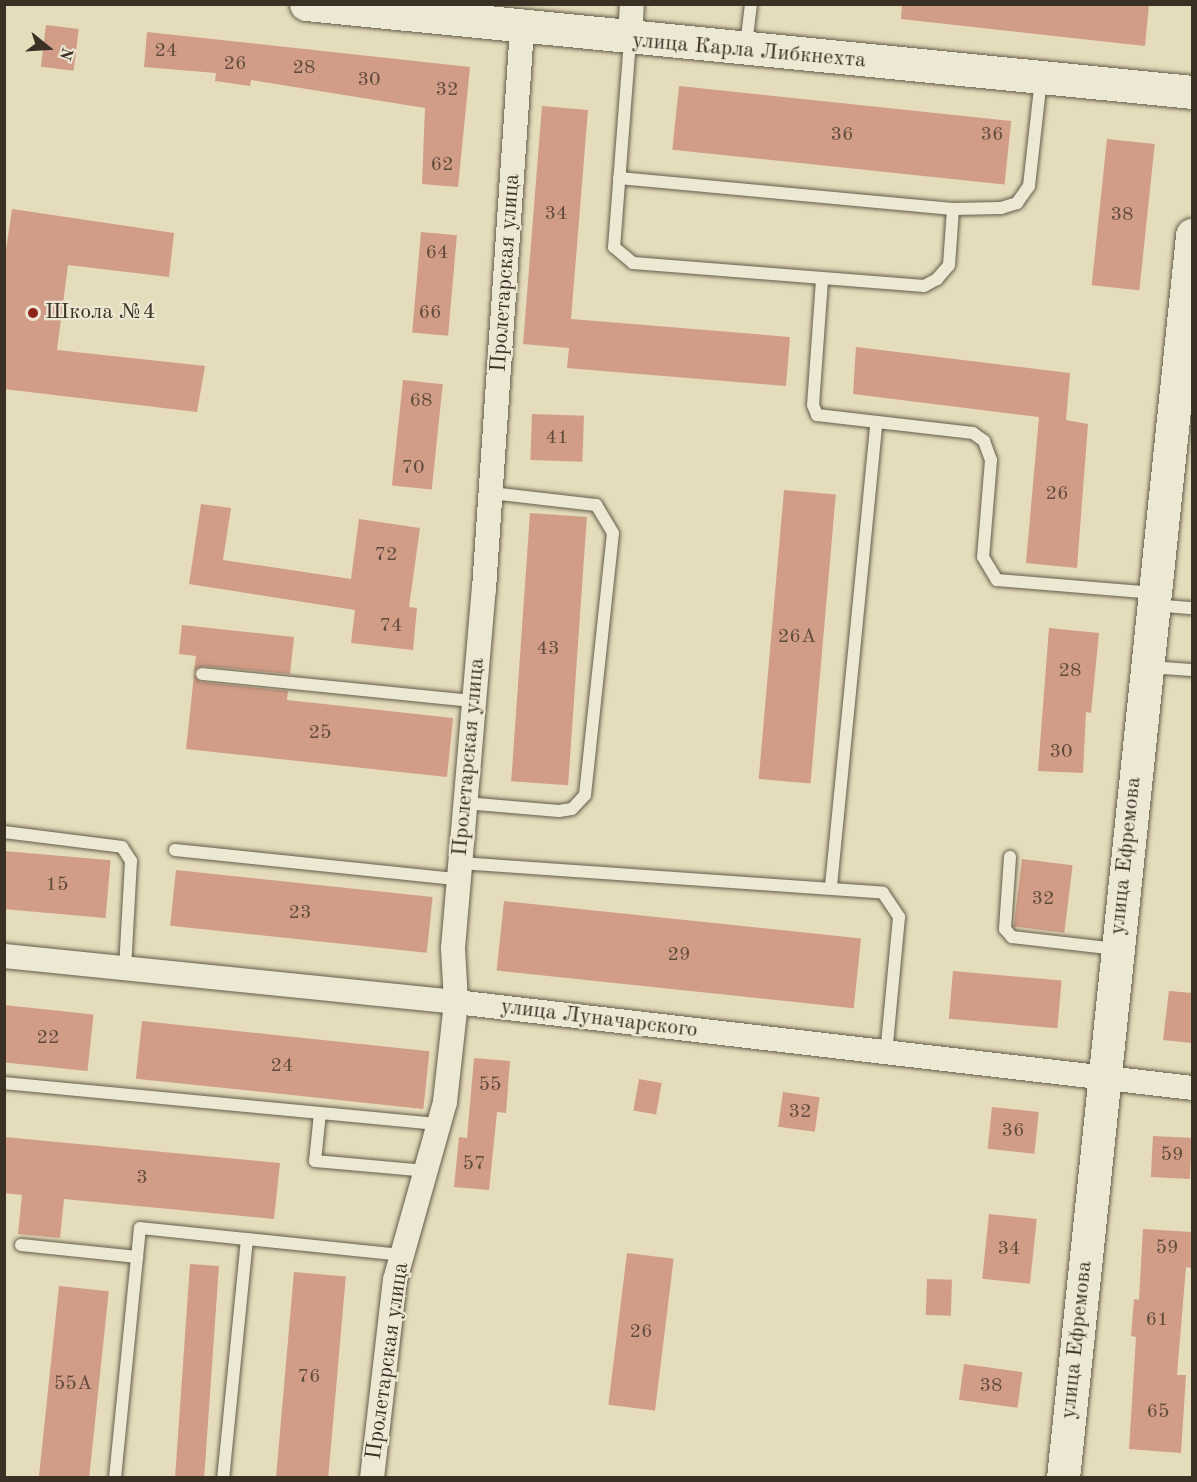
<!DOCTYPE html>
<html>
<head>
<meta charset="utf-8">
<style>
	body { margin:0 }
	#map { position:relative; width:1197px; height:1482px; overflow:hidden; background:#e4dcbb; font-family:"Old Standard TT",serif }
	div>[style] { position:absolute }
	.building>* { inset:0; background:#d19d86; transform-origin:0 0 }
	.roads { filter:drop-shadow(0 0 2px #655b4a) drop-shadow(0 0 2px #655b4a) }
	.lane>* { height:12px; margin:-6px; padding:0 6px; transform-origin:6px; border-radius:6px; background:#ede8d3 }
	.street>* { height:24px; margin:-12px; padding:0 12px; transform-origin:12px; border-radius:12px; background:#ede8d3 }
	.secondary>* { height:33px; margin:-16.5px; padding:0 16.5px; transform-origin:16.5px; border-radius:16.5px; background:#ede8d3 }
	.dots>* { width:16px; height:16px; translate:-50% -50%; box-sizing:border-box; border:3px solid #ede8d3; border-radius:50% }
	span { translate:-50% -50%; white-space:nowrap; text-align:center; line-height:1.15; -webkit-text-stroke:4.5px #ede8d3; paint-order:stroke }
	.number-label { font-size:20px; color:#604b3c }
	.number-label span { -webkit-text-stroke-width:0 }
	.street-label { font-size:22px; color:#3b3024 }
	.poi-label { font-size:22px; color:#3b3024 }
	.left { translate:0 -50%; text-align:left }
	.frame { position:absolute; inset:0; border:6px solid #3b3024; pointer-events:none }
	.north { position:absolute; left:18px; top:18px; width:60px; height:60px; -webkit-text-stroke:4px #ede8d3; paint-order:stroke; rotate:108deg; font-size:16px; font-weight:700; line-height:24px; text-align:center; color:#3b3024 }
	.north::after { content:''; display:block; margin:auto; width:21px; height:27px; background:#3b3024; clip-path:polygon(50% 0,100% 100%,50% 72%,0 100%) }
</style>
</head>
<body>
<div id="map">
	<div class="building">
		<i style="clip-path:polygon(902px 4px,1149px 4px,1145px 46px,901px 19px)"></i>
		<i style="left:46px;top:25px;width:33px;height:42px;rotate:7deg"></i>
		<i style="clip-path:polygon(147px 32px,470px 67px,458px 187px,422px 184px,425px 108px,251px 80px,250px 86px,215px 81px,216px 73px,144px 67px)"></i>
		<i style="left:679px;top:86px;width:334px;height:64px;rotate:6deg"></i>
		<i style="clip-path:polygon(542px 106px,588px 110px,571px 319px,790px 337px,786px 386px,567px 368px,569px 348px,523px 344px)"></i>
		<i style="left:1107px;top:139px;width:48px;height:147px;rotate:6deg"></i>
		<i style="clip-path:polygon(12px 209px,174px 233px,169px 277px,68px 265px,57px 350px,205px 366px,197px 412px,4px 389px,4px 263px)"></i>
		<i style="left:421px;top:232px;width:36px;height:101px;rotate:5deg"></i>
		<i style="clip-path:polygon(856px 347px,1070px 373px,1066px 420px,1088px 424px,1077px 568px,1026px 563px,1039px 417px,853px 394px)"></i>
		<i style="left:403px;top:380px;width:40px;height:106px;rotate:6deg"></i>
		<i style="left:532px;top:414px;width:52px;height:46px;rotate:2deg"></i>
		<i style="left:784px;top:490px;width:52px;height:290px;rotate:5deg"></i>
		<i style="clip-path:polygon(201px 504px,231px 508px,223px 560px,351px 579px,359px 519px,420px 528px,409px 607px,417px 608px,413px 650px,351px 643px,355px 610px,189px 584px)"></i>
		<i style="left:530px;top:513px;width:57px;height:269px;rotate:4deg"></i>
		<i style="clip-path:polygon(182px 625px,294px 637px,290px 674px,203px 666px,194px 671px,196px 656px,179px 654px)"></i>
		<i style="clip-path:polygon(1049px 628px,1099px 633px,1091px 713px,1086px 712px,1083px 773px,1038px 771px)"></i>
		<i style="clip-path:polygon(194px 675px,201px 682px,288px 691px,287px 700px,453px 718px,447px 777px,186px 749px)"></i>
		<i style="left:4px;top:851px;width:107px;height:58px;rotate:5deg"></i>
		<i style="left:1022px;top:859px;width:51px;height:68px;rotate:7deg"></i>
		<i style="left:176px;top:870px;width:258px;height:56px;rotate:6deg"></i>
		<i style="left:504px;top:901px;width:359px;height:70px;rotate:6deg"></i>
		<i style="left:953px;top:971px;width:109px;height:48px;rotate:5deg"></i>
		<i style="clip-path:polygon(1169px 991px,1192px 993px,1192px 1043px,1163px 1040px)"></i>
		<i style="left:4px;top:1005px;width:90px;height:57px;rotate:6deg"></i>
		<i style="left:142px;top:1021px;width:289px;height:58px;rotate:6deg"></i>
		<i style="clip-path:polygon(474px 1058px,510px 1061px,506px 1113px,497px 1112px,489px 1190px,454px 1187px,459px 1137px,467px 1138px)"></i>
		<i style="left:639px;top:1079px;width:23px;height:32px;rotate:10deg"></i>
		<i style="left:783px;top:1092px;width:37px;height:35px;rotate:8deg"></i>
		<i style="left:992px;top:1107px;width:47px;height:42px;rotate:6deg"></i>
		<i style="left:1153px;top:1136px;width:39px;height:41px;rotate:3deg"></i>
		<i style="clip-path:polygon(4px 1137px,280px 1163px,274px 1219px,64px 1199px,60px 1238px,18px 1234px,22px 1195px,4px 1193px)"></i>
		<i style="left:989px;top:1214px;width:48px;height:65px;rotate:6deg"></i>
		<i style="clip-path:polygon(1143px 1229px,1192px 1232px,1192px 1268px,1186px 1267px,1177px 1375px,1186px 1375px,1181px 1453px,1129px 1449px,1136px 1337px,1131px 1336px,1134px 1299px,1139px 1300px)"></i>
		<i style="left:627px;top:1253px;width:47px;height:153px;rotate:7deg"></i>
		<i style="left:190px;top:1264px;width:29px;height:215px;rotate:4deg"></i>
		<i style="left:294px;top:1272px;width:52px;height:207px;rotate:5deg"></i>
		<i style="left:927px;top:1279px;width:25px;height:36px;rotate:2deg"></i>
		<i style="left:59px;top:1286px;width:50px;height:193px;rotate:6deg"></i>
		<i style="left:964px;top:1364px;width:59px;height:36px;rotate:8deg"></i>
	</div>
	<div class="roads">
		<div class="lane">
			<i style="left:630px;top:40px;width:208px;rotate:94.4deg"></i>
			<i style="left:614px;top:247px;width:25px;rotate:40deg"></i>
			<i style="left:633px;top:263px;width:292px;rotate:4.5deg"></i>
			<i style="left:924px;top:286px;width:15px;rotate:-28deg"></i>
			<i style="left:937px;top:279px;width:18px;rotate:-49deg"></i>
			<i style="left:949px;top:265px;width:56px;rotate:-85.9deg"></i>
			<i style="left:746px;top:45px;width:41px;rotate:-83deg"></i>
			<i style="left:619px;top:178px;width:335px;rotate:5.3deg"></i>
			<i style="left:953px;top:209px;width:48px;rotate:-1.2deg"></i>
			<i style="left:1001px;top:208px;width:17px;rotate:-17deg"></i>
			<i style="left:1017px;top:203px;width:21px;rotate:-55deg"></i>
			<i style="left:1029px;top:186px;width:108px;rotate:-83.6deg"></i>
			<i style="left:822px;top:280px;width:125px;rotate:94.1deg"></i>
			<i style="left:813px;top:405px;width:11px;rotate:68deg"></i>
			<i style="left:817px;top:415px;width:157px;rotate:6.6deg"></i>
			<i style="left:973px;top:433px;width:14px;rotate:36deg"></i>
			<i style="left:984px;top:441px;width:20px;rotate:70deg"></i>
			<i style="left:991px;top:460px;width:97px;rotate:94.7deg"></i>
			<i style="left:983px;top:557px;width:27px;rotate:59deg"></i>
			<i style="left:997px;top:580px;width:158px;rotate:4.7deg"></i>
			<i style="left:1154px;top:605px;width:38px;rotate:5deg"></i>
			<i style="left:1149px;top:667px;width:43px;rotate:4deg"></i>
			<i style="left:202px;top:674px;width:273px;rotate:5.7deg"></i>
			<i style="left:465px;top:803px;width:94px;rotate:4.9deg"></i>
			<i style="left:559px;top:811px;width:13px;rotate:-9deg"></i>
			<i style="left:572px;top:809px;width:19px;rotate:-47deg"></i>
			<i style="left:585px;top:795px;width:263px;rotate:-83.9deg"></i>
			<i style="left:613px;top:533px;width:33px;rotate:-121deg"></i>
			<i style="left:596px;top:505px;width:106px;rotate:-173.5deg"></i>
			<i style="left:4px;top:832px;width:119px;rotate:7.2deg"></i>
			<i style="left:122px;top:847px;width:17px;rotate:57deg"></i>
			<i style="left:131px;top:861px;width:108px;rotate:93.2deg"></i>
			<i style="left:175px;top:850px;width:284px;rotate:5.9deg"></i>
			<i style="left:1010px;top:857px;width:72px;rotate:94deg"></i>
			<i style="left:1005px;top:929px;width:11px;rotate:49deg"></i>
			<i style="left:1012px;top:937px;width:105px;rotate:6.6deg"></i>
			<i style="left:459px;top:863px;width:425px;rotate:4deg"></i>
			<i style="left:883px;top:893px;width:29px;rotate:56deg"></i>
			<i style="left:899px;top:917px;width:138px;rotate:95.4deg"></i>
			<i style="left:831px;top:886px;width:463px;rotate:-84.4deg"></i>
			<i style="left:4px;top:1083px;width:437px;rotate:5.4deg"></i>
			<i style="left:320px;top:1113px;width:48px;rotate:95.9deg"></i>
			<i style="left:315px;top:1161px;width:111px;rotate:5.1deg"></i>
			<i style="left:247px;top:1239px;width:157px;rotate:5.9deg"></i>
			<i style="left:21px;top:1245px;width:117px;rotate:5.9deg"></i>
			<i style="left:115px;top:1478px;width:251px;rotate:-84.3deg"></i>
			<i style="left:140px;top:1228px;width:108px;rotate:5.9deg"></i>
			<i style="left:247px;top:1239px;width:240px;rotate:95.7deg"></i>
		</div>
		<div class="street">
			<i style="left:630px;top:40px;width:36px;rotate:-87deg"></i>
			<i style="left:4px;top:956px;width:454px;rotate:5.8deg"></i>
			<i style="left:456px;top:1002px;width:741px;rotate:6.66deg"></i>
			<i style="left:372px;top:1478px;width:199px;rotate:-83.4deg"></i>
			<i style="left:395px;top:1280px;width:185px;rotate:-74.3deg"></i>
			<i style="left:445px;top:1102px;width:101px;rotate:-83.7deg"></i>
			<i style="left:456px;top:1002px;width:54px;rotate:-93.2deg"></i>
			<i style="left:453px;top:948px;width:360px;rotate:-85.1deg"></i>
			<i style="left:484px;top:589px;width:561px;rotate:-86.12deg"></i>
		</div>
		<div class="secondary">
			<i style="left:306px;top:4px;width:890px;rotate:5.67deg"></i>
			<i style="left:1063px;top:1478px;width:1250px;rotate:-84.07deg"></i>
		</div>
	</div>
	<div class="dots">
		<i style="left:33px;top:313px;background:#8f2418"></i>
	</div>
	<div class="number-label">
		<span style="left:166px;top:51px">24</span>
		<span style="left:235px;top:64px">26</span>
		<span style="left:304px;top:68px">28</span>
		<span style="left:369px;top:80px">30</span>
		<span style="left:447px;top:90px">32</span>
		<span style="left:842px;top:135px">36</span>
		<span style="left:992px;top:135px">36</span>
		<span style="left:442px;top:165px">62</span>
		<span style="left:556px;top:214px">34</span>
		<span style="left:1122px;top:215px">38</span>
		<span style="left:437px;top:253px">64</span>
		<span style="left:430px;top:313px">66</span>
		<span style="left:421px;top:401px">68</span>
		<span style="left:557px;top:438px">41</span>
		<span style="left:413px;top:468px">70</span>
		<span style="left:1057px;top:494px">26</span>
		<span style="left:386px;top:555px">72</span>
		<span style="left:391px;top:626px">74</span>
		<span style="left:797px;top:637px">26А</span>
		<span style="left:548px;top:649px">43</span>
		<span style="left:1070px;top:671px">28</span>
		<span style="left:320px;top:733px">25</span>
		<span style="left:1061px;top:752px">30</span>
		<span style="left:57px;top:885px">15</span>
		<span style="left:1043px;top:899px">32</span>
		<span style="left:300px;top:913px">23</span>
		<span style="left:679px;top:955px">29</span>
		<span style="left:48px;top:1038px">22</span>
		<span style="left:282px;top:1066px">24</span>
		<span style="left:490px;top:1085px">55</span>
		<span style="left:800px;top:1112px">32</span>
		<span style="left:1013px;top:1131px">36</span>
		<span style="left:1172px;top:1155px">59</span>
		<span style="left:474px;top:1164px">57</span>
		<span style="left:142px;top:1178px">3</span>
		<span style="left:1167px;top:1248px">59</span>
		<span style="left:1009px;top:1249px">34</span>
		<span style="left:1157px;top:1320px">61</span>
		<span style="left:641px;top:1332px">26</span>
		<span style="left:309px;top:1377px">76</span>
		<span style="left:73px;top:1384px">55А</span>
		<span style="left:991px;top:1386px">38</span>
		<span style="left:1158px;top:1412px">65</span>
	</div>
	<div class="street-label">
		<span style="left:749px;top:51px;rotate:5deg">улица Карла Либкнехта</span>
		<span style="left:506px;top:273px;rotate:-86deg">Пролетарская улица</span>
		<span style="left:469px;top:757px;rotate:-85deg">Пролетарская улица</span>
		<span style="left:1126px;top:856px;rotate:-84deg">улица Ефремова</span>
		<span style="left:599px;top:1019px;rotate:7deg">улица Луначарского</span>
		<span style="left:1077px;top:1340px;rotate:-84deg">улица Ефремова</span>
		<span style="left:388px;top:1361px;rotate:-82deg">Пролетарская улица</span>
	</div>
	<div class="poi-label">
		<span class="left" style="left:45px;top:313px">Школа №4</span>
	</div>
	<div class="frame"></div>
	<div class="north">N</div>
</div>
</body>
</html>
